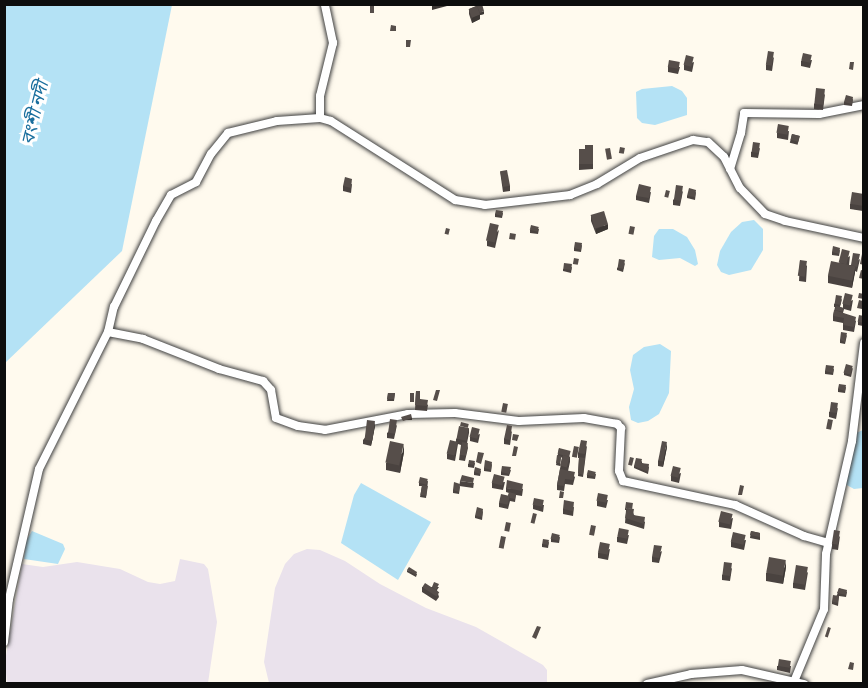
<!DOCTYPE html>
<html>
<head>
<meta charset="utf-8">
<style>
	body { margin:0 }
	#map { position:relative; width:868px; height:688px; overflow:hidden; background:#fffaee; font-family:"Crimson Pro","Noto Sans Bengali",serif }
	div>[style] { position:absolute }
	.industrial>* { inset:0; background:#eae2ec }
	.water>* { inset:0; background:#b4e2f5 }
	.roads { filter:drop-shadow(0 0 2px #404040) drop-shadow(0 0 2px #404040) }
	.minor>* { height:8px; margin:-4px; padding:0 4px; transform-origin:4px; border-radius:4px; background:#fff }
	.wall>* { inset:0; background:#4a4340; transform-origin:0 0 }
	.shaded-wall>* { inset:0; background:#3c3734; transform-origin:0 0 }
	.building>* { inset:0; background:#564e4a; transform-origin:0 0 }
	span { translate:-50% -50%; white-space:nowrap; text-align:center; line-height:1.15; -webkit-text-stroke:6px #fff; paint-order:stroke }
	.water-label { font-size:18px; color:#196e9d; font-style:italic }
	.frame { position:absolute; inset:0; border:6px solid #0d0d0d; pointer-events:none }
</style>
</head>
<body>
<div id="map">
	<div class="industrial">
		<i style="clip-path:polygon(307px 549px,320px 550px,345px 561px,380px 584px,426px 608px,476px 627px,543px 665px,547px 670px,547px 683px,269px 683px,264px 662px,275px 588px,285px 564px,294px 554px)"></i>
		<i style="clip-path:polygon(180px 559px,204px 564px,208px 569px,217px 622px,208px 683px,7px 684px,5px 661px,22px 564px,43px 567px,77px 562px,120px 569px,148px 582px,160px 584px,175px 581px)"></i>
	</div>
	<div class="water">
		<i style="clip-path:polygon(5px 4px,172px 5px,122px 251px,5px 363px)"></i>
		<i style="clip-path:polygon(672px 86px,682px 91px,687px 98px,687px 115px,655px 125px,642px 123px,637px 118px,636px 92px,642px 89px)"></i>
		<i style="clip-path:polygon(754px 220px,763px 229px,763px 250px,751px 270px,729px 275px,721px 272px,717px 265px,720px 251px,731px 232px,742px 222px)"></i>
		<i style="clip-path:polygon(659px 229px,673px 229px,687px 237px,695px 250px,698px 264px,695px 266px,680px 258px,659px 260px,652px 257px,654px 236px)"></i>
		<i style="clip-path:polygon(660px 344px,671px 351px,669px 393px,659px 414px,648px 421px,638px 423px,631px 420px,629px 407px,634px 389px,630px 370px,633px 355px,644px 347px)"></i>
		<i style="clip-path:polygon(863px 430px,863px 488px,854px 489px,845px 484px,856px 433px)"></i>
		<i style="clip-path:polygon(361px 483px,431px 522px,398px 580px,341px 543px,354px 495px)"></i>
		<i style="clip-path:polygon(32px 531px,63px 544px,65px 549px,58px 564px,24px 559px,26px 541px)"></i>
	</div>
	<div class="roads">
		<div class="minor">
			<i style="left:320px;top:118px;width:22px;rotate:-90deg"></i>
			<i style="left:320px;top:96px;width:55px;rotate:-76.2deg"></i>
			<i style="left:333px;top:43px;width:40px;rotate:-102deg"></i>
			<i style="left:730px;top:169px;width:38px;rotate:-73deg"></i>
			<i style="left:741px;top:133px;width:20px;rotate:-81deg"></i>
			<i style="left:744px;top:113px;width:75px;rotate:0.8deg"></i>
			<i style="left:819px;top:114px;width:46px;rotate:-11.3deg"></i>
			<i style="left:108px;top:332px;width:36px;rotate:11deg"></i>
			<i style="left:143px;top:339px;width:82px;rotate:21.5deg"></i>
			<i style="left:219px;top:369px;width:46px;rotate:15.3deg"></i>
			<i style="left:263px;top:381px;width:12px;rotate:48deg"></i>
			<i style="left:271px;top:390px;width:28px;rotate:80deg"></i>
			<i style="left:276px;top:418px;width:23px;rotate:20deg"></i>
			<i style="left:298px;top:426px;width:27px;rotate:8deg"></i>
			<i style="left:325px;top:430px;width:85px;rotate:-10.9deg"></i>
			<i style="left:408px;top:414px;width:47px;rotate:-1.2deg"></i>
			<i style="left:455px;top:413px;width:64px;rotate:7.1deg"></i>
			<i style="left:519px;top:421px;width:65px;rotate:-2.6deg"></i>
			<i style="left:584px;top:418px;width:34px;rotate:10deg"></i>
			<i style="left:617px;top:424px;width:6px;rotate:45deg"></i>
			<i style="left:621px;top:428px;width:43px;rotate:92.7deg"></i>
			<i style="left:619px;top:471px;width:11px;rotate:68deg"></i>
			<i style="left:623px;top:481px;width:115px;rotate:12.1deg"></i>
			<i style="left:735px;top:505px;width:76px;rotate:24.2deg"></i>
			<i style="left:804px;top:536px;width:25px;rotate:16deg"></i>
			<i style="left:4px;top:642px;width:43px;rotate:-83.4deg"></i>
			<i style="left:9px;top:599px;width:133px;rotate:-77deg"></i>
			<i style="left:39px;top:469px;width:153px;rotate:-63.3deg"></i>
			<i style="left:108px;top:332px;width:26px;rotate:-77deg"></i>
			<i style="left:114px;top:307px;width:96px;rotate:-64deg"></i>
			<i style="left:156px;top:221px;width:30px;rotate:-60deg"></i>
			<i style="left:171px;top:195px;width:28px;rotate:-27deg"></i>
			<i style="left:196px;top:182px;width:32px;rotate:-62deg"></i>
			<i style="left:211px;top:154px;width:27px;rotate:-51deg"></i>
			<i style="left:228px;top:133px;width:50px;rotate:-13.8deg"></i>
			<i style="left:277px;top:121px;width:43px;rotate:-4deg"></i>
			<i style="left:320px;top:118px;width:11px;rotate:15deg"></i>
			<i style="left:331px;top:121px;width:147px;rotate:32.5deg"></i>
			<i style="left:455px;top:200px;width:30px;rotate:9deg"></i>
			<i style="left:485px;top:205px;width:86px;rotate:-6.7deg"></i>
			<i style="left:570px;top:195px;width:29px;rotate:-22deg"></i>
			<i style="left:597px;top:184px;width:50px;rotate:-31.2deg"></i>
			<i style="left:640px;top:158px;width:56px;rotate:-18.8deg"></i>
			<i style="left:693px;top:140px;width:15px;rotate:8deg"></i>
			<i style="left:708px;top:142px;width:22px;rotate:43deg"></i>
			<i style="left:724px;top:157px;width:35px;rotate:63deg"></i>
			<i style="left:740px;top:188px;width:36px;rotate:46deg"></i>
			<i style="left:765px;top:214px;width:21px;rotate:19deg"></i>
			<i style="left:785px;top:221px;width:81px;rotate:12.1deg"></i>
			<i style="left:647px;top:684px;width:45px;rotate:-12.8deg"></i>
			<i style="left:691px;top:674px;width:51px;rotate:-4.5deg"></i>
			<i style="left:742px;top:670px;width:64px;rotate:12.7deg"></i>
			<i style="left:793px;top:684px;width:81px;rotate:-67.5deg"></i>
			<i style="left:824px;top:609px;width:55px;rotate:-87.9deg"></i>
			<i style="left:826px;top:554px;width:116px;rotate:-77deg"></i>
			<i style="left:852px;top:441px;width:99px;rotate:-83deg"></i>
		</div>
	</div>
	<div class="wall">
		<i style="clip-path:polygon(476px 4px,484px 14px,480px 15px,480px 19px,472px 23px,469px 14px,469px 9px,476px 6px)"></i>
		<i style="clip-path:polygon(774px 57px,772px 71px,766px 70px,766px 65px)"></i>
		<i style="clip-path:polygon(812px 60px,810px 68px,801px 66px,801px 61px)"></i>
		<i style="clip-path:polygon(694px 62px,692px 72px,684px 70px,684px 65px)"></i>
		<i style="clip-path:polygon(668px 67px,680px 67px,678px 74px,668px 72px)"></i>
		<i style="clip-path:polygon(825px 94px,823px 110px,814px 109px,814px 104px)"></i>
		<i style="clip-path:polygon(853px 99px,852px 106px,844px 105px,844px 102px)"></i>
		<i style="clip-path:polygon(789px 131px,788px 140px,777px 138px,777px 133px)"></i>
		<i style="left:792px;top:134px;width:8px;height:9px;rotate:14deg"></i>
		<i style="clip-path:polygon(593px 145px,593px 169px,579px 170px,579px 150px,585px 149px)"></i>
		<i style="clip-path:polygon(760px 148px,758px 158px,751px 157px,751px 152px)"></i>
		<i style="clip-path:polygon(500px 171px,510px 186px,510px 191px,503px 192px)"></i>
		<i style="clip-path:polygon(352px 184px,351px 193px,343px 191px,343px 186px)"></i>
		<i style="clip-path:polygon(683px 191px,680px 206px,673px 205px,673px 200px)"></i>
		<i style="clip-path:polygon(651px 192px,649px 203px,636px 200px,636px 196px)"></i>
		<i style="clip-path:polygon(696px 192px,695px 200px,687px 198px,687px 196px)"></i>
		<i style="clip-path:polygon(864px 194px,863px 211px,850px 209px,850px 204px)"></i>
		<i style="clip-path:polygon(503px 213px,502px 218px,495px 217px,495px 214px)"></i>
		<i style="clip-path:polygon(591px 216px,608px 229px,596px 234px,591px 221px)"></i>
		<i style="clip-path:polygon(539px 229px,538px 234px,530px 233px,530px 230px)"></i>
		<i style="clip-path:polygon(499px 230px,495px 248px,487px 246px,487px 241px)"></i>
		<i style="clip-path:polygon(582px 245px,581px 252px,574px 251px,574px 248px)"></i>
		<i style="clip-path:polygon(840px 250px,839px 256px,832px 255px,832px 252px)"></i>
		<i style="clip-path:polygon(850px 256px,849px 265px,851px 265px,860px 259px,857px 272px,855px 271px,852px 288px,828px 283px,828px 276px,839px 263px)"></i>
		<i style="clip-path:polygon(800px 260px,807px 266px,806px 282px,799px 281px)"></i>
		<i style="clip-path:polygon(625px 263px,623px 272px,617px 270px,617px 268px)"></i>
		<i style="clip-path:polygon(572px 267px,571px 273px,563px 271px,563px 269px)"></i>
		<i style="clip-path:polygon(842px 299px,840px 307px,843px 308px,843px 304px,853px 300px,851px 311px,844px 309px,843px 313px,856px 321px,854px 332px,843px 330px,843px 323px,833px 321px,833px 316px,835px 307px,834px 307px,834px 304px)"></i>
		<i style="clip-path:polygon(864px 316px,863px 326px,858px 325px,858px 322px)"></i>
		<i style="clip-path:polygon(847px 335px,845px 344px,840px 343px,840px 340px)"></i>
		<i style="clip-path:polygon(853px 368px,851px 377px,844px 375px,844px 373px)"></i>
		<i style="clip-path:polygon(834px 369px,833px 375px,825px 374px,825px 371px)"></i>
		<i style="clip-path:polygon(846px 387px,845px 393px,838px 392px,838px 389px)"></i>
		<i style="clip-path:polygon(416px 391px,420px 399px,428px 405px,427px 411px,415px 410px)"></i>
		<i style="clip-path:polygon(388px 393px,395px 393px,394px 401px,387px 401px)"></i>
		<i style="clip-path:polygon(838px 408px,836px 419px,829px 417px,829px 412px)"></i>
		<i style="clip-path:polygon(397px 425px,394px 439px,387px 438px,387px 433px)"></i>
		<i style="clip-path:polygon(375px 426px,371px 446px,363px 444px,363px 440px)"></i>
		<i style="clip-path:polygon(469px 428px,469px 433px,467px 443px,468px 448px,465px 461px,459px 460px,461px 445px,458px 444px,455px 461px,447px 459px,447px 454px,456px 441px,456px 439px)"></i>
		<i style="clip-path:polygon(512px 431px,510px 445px,504px 444px,504px 439px)"></i>
		<i style="clip-path:polygon(480px 434px,478px 443px,470px 441px,470px 437px)"></i>
		<i style="clip-path:polygon(587px 446px,583px 477px,578px 476px,579px 458px,578px 458px,578px 453px)"></i>
		<i style="clip-path:polygon(667px 447px,663px 467px,658px 466px,658px 461px)"></i>
		<i style="clip-path:polygon(559px 448px,570px 457px,570px 462px,568px 471px,575px 477px,573px 485px,565px 484px,564px 491px,557px 490px,557px 485px,562px 458px,561px 457px,560px 466px,556px 465px)"></i>
		<i style="clip-path:polygon(404px 452px,400px 473px,386px 470px,386px 463px)"></i>
		<i style="clip-path:polygon(642px 461px,642px 463px,649px 467px,648px 474px,634px 468px,634px 466px)"></i>
		<i style="clip-path:polygon(475px 463px,474px 468px,468px 467px,468px 464px)"></i>
		<i style="clip-path:polygon(492px 464px,491px 472px,484px 471px,484px 468px)"></i>
		<i style="clip-path:polygon(511px 470px,509px 476px,501px 475px,501px 472px)"></i>
		<i style="clip-path:polygon(481px 471px,480px 476px,474px 475px,474px 472px)"></i>
		<i style="clip-path:polygon(681px 473px,679px 483px,671px 481px,671px 476px)"></i>
		<i style="clip-path:polygon(596px 474px,595px 479px,587px 478px,587px 475px)"></i>
		<i style="clip-path:polygon(428px 481px,426px 498px,420px 497px,422px 486px,419px 486px,419px 483px)"></i>
		<i style="left:460px;top:481px;width:14px;height:5px;rotate:8deg"></i>
		<i style="clip-path:polygon(505px 482px,503px 490px,492px 488px,492px 483px)"></i>
		<i style="clip-path:polygon(460px 486px,459px 494px,453px 493px,453px 490px)"></i>
		<i style="clip-path:polygon(506px 488px,523px 489px,522px 496px,516px 495px,515px 502px,510px 501px,508px 509px,499px 507px,499px 503px,508px 496px,509px 493px,506px 492px)"></i>
		<i style="clip-path:polygon(608px 500px,606px 508px,597px 506px,597px 501px)"></i>
		<i style="clip-path:polygon(533px 505px,544px 505px,543px 512px,533px 509px)"></i>
		<i style="clip-path:polygon(574px 507px,573px 516px,563px 514px,563px 509px)"></i>
		<i style="clip-path:polygon(625px 508px,632px 509px,634px 515px,645px 522px,644px 529px,625px 523px,626px 510px,625px 510px)"></i>
		<i style="clip-path:polygon(483px 511px,482px 520px,475px 518px,475px 516px)"></i>
		<i style="clip-path:polygon(733px 518px,731px 529px,719px 527px,719px 522px)"></i>
		<i style="clip-path:polygon(751px 531px,760px 533px,760px 540px,750px 538px)"></i>
		<i style="clip-path:polygon(629px 535px,627px 544px,617px 542px,617px 537px)"></i>
		<i style="clip-path:polygon(840px 536px,838px 550px,832px 549px,832px 544px)"></i>
		<i style="clip-path:polygon(560px 537px,559px 543px,551px 542px,551px 539px)"></i>
		<i style="clip-path:polygon(746px 540px,744px 550px,731px 547px,731px 542px)"></i>
		<i style="clip-path:polygon(549px 542px,548px 548px,542px 547px,542px 544px)"></i>
		<i style="clip-path:polygon(610px 549px,608px 560px,598px 558px,598px 553px)"></i>
		<i style="clip-path:polygon(662px 551px,659px 563px,652px 562px,652px 557px)"></i>
		<i style="clip-path:polygon(786px 567px,783px 584px,766px 581px,766px 573px)"></i>
		<i style="clip-path:polygon(732px 568px,730px 581px,722px 580px,722px 575px)"></i>
		<i style="clip-path:polygon(407px 570px,417px 574px,416px 577px,407px 572px)"></i>
		<i style="clip-path:polygon(808px 572px,805px 590px,793px 588px,793px 583px)"></i>
		<i style="clip-path:polygon(422px 587px,439px 587px,437px 590px,439px 597px,436px 601px,422px 592px)"></i>
		<i style="clip-path:polygon(839px 588px,847px 592px,846px 597px,839px 596px,838px 606px,832px 604px,832px 602px,837px 595px)"></i>
		<i style="clip-path:polygon(777px 666px,791px 666px,790px 673px,777px 670px)"></i>
	</div>
	<div class="shaded-wall">
		<i style="clip-path:polygon(436px 4px,447px 4px,447px 6px,432px 10px,432px 6px)"></i>
		<i style="clip-path:polygon(484px 11px,484px 14px,480px 15px,480px 19px,472px 23px,472px 18px)"></i>
		<i style="clip-path:polygon(608px 224px,608px 229px,596px 234px,596px 229px)"></i>
		<i style="clip-path:polygon(855px 266px,855px 273px,852px 288px,852px 281px)"></i>
		<i style="left:412px;top:418px;width:2px;height:9px;rotate:90deg"></i>
		<i style="clip-path:polygon(375px 421px,375px 426px,371px 446px,371px 441px)"></i>
		<i style="clip-path:polygon(667px 442px,667px 447px,663px 467px,663px 462px)"></i>
		<i style="clip-path:polygon(404px 444px,404px 452px,400px 473px,400px 465px)"></i>
		<i style="clip-path:polygon(786px 560px,786px 567px,783px 584px,783px 577px)"></i>
	</div>
	<div class="building">
		<i style="left:370px;top:4px;width:4px;height:9px"></i>
		<i style="clip-path:polygon(476px 4px,482px 4px,484px 11px,480px 13px)"></i>
		<i style="left:477px;top:6px;width:9px;height:9px;rotate:69deg"></i>
		<i style="clip-path:polygon(391px 25px,396px 26px,396px 31px,390px 31px)"></i>
		<i style="clip-path:polygon(406px 40px,411px 40px,410px 47px,406px 47px)"></i>
		<i style="left:768px;top:51px;width:6px;height:14px;rotate:9deg"></i>
		<i style="left:803px;top:53px;width:9px;height:8px;rotate:13deg"></i>
		<i style="left:686px;top:55px;width:8px;height:10px;rotate:14deg"></i>
		<i style="left:669px;top:60px;width:11px;height:7px;rotate:10deg"></i>
		<i style="clip-path:polygon(850px 62px,854px 62px,853px 70px,849px 69px)"></i>
		<i style="left:816px;top:88px;width:9px;height:16px;rotate:6deg"></i>
		<i style="clip-path:polygon(846px 95px,853px 97px,852px 104px,844px 102px)"></i>
		<i style="left:778px;top:124px;width:11px;height:9px;rotate:10deg"></i>
		<i style="left:792px;top:134px;width:8px;height:6px;rotate:14deg"></i>
		<i style="left:753px;top:142px;width:7px;height:10px;rotate:8deg"></i>
		<i style="left:585px;top:145px;width:8px;height:4px"></i>
		<i style="left:620px;top:147px;width:5px;height:6px;rotate:11deg"></i>
		<i style="left:610px;top:148px;width:11px;height:5px;rotate:80deg"></i>
		<i style="left:593px;top:149px;width:15px;height:14px;rotate:90deg"></i>
		<i style="left:507px;top:170px;width:16px;height:7px;rotate:79deg"></i>
		<i style="clip-path:polygon(345px 177px,352px 179px,351px 188px,343px 186px)"></i>
		<i style="clip-path:polygon(639px 184px,651px 187px,649px 198px,636px 196px)"></i>
		<i style="left:676px;top:185px;width:7px;height:15px;rotate:8deg"></i>
		<i style="clip-path:polygon(689px 188px,696px 190px,695px 197px,687px 196px)"></i>
		<i style="left:666px;top:190px;width:4px;height:7px;rotate:14deg"></i>
		<i style="left:852px;top:192px;width:12px;height:12px;rotate:9deg"></i>
		<i style="clip-path:polygon(496px 210px,503px 211px,502px 216px,495px 214px)"></i>
		<i style="left:604px;top:211px;width:14px;height:14px;rotate:73deg"></i>
		<i style="left:490px;top:223px;width:9px;height:18px;rotate:13deg"></i>
		<i style="left:531px;top:225px;width:8px;height:5px;rotate:14deg"></i>
		<i style="left:630px;top:226px;width:5px;height:8px;rotate:11deg"></i>
		<i style="left:446px;top:228px;width:4px;height:6px;rotate:14deg"></i>
		<i style="left:510px;top:233px;width:6px;height:6px;rotate:9deg"></i>
		<i style="clip-path:polygon(575px 242px,582px 243px,581px 250px,574px 248px)"></i>
		<i style="clip-path:polygon(833px 246px,840px 248px,839px 254px,832px 252px)"></i>
		<i style="left:842px;top:249px;width:8px;height:14px;rotate:14deg"></i>
		<i style="clip-path:polygon(853px 253px,860px 254px,857px 267px,851px 265px)"></i>
		<i style="clip-path:polygon(862px 254px,864px 254px,864px 265px,860px 264px)"></i>
		<i style="left:574px;top:258px;width:5px;height:6px;rotate:11deg"></i>
		<i style="left:619px;top:259px;width:6px;height:9px;rotate:9deg"></i>
		<i style="left:800px;top:260px;width:7px;height:16px;rotate:8deg"></i>
		<i style="left:831px;top:261px;width:25px;height:15px;rotate:12deg"></i>
		<i style="left:564px;top:263px;width:8px;height:6px;rotate:7deg"></i>
		<i style="clip-path:polygon(861px 270px,864px 271px,864px 279px,859px 278px)"></i>
		<i style="left:845px;top:293px;width:8px;height:11px;rotate:14deg"></i>
		<i style="clip-path:polygon(859px 293px,864px 294px,864px 299px,858px 298px)"></i>
		<i style="left:836px;top:295px;width:6px;height:9px;rotate:9deg"></i>
		<i style="clip-path:polygon(859px 300px,863px 301px,862px 309px,857px 308px)"></i>
		<i style="left:836px;top:306px;width:8px;height:4px;rotate:14deg"></i>
		<i style="clip-path:polygon(834px 310px,856px 317px,854px 327px,843px 325px,844px 318px,833px 316px)"></i>
		<i style="left:859px;top:315px;width:5px;height:7px;rotate:11deg"></i>
		<i style="clip-path:polygon(841px 332px,847px 333px,845px 342px,840px 340px)"></i>
		<i style="left:846px;top:364px;width:7px;height:9px;rotate:16deg"></i>
		<i style="clip-path:polygon(826px 365px,834px 366px,833px 373px,825px 371px)"></i>
		<i style="clip-path:polygon(839px 384px,846px 385px,845px 391px,838px 389px)"></i>
		<i style="clip-path:polygon(436px 390px,440px 390px,437px 401px,433px 400px)"></i>
		<i style="clip-path:polygon(416px 391px,420px 391px,420px 399px,428px 400px,427px 406px,415px 405px)"></i>
		<i style="clip-path:polygon(388px 393px,395px 393px,394px 399px,387px 399px)"></i>
		<i style="left:410px;top:393px;width:4px;height:9px"></i>
		<i style="left:831px;top:402px;width:7px;height:10px;rotate:8deg"></i>
		<i style="left:503px;top:403px;width:5px;height:9px;rotate:11deg"></i>
		<i style="clip-path:polygon(411px 414px,412px 418px,403px 421px,401px 417px)"></i>
		<i style="left:390px;top:419px;width:7px;height:14px;rotate:8deg"></i>
		<i style="left:828px;top:419px;width:5px;height:10px;rotate:11deg"></i>
		<i style="left:367px;top:420px;width:8px;height:20px;rotate:7deg"></i>
		<i style="left:461px;top:422px;width:8px;height:4px;rotate:14deg"></i>
		<i style="clip-path:polygon(507px 425px,512px 426px,510px 440px,504px 439px)"></i>
		<i style="left:459px;top:426px;width:10px;height:13px;rotate:11deg"></i>
		<i style="left:472px;top:427px;width:8px;height:10px;rotate:14deg"></i>
		<i style="clip-path:polygon(513px 434px,519px 435px,517px 441px,512px 440px)"></i>
		<i style="left:450px;top:440px;width:8px;height:14px;rotate:14deg"></i>
		<i style="clip-path:polygon(581px 440px,587px 441px,585px 454px,578px 453px)"></i>
		<i style="left:390px;top:441px;width:14px;height:22px;rotate:12deg"></i>
		<i style="left:662px;top:441px;width:5px;height:20px;rotate:11deg"></i>
		<i style="left:462px;top:442px;width:6px;height:13px;rotate:9deg"></i>
		<i style="clip-path:polygon(514px 446px,518px 447px,516px 456px,512px 456px)"></i>
		<i style="left:574px;top:446px;width:5px;height:11px;rotate:11deg"></i>
		<i style="left:559px;top:448px;width:12px;height:6px;rotate:14deg"></i>
		<i style="clip-path:polygon(478px 452px,484px 453px,481px 464px,476px 462px)"></i>
		<i style="clip-path:polygon(557px 455px,561px 456px,560px 463px,556px 463px)"></i>
		<i style="left:563px;top:455px;width:7px;height:11px;rotate:16deg"></i>
		<i style="clip-path:polygon(579px 457px,585px 458px,583px 475px,578px 473px)"></i>
		<i style="left:630px;top:457px;width:4px;height:8px;rotate:14deg"></i>
		<i style="clip-path:polygon(636px 458px,642px 459px,641px 463px,649px 464px,648px 472px,634px 466px)"></i>
		<i style="left:469px;top:460px;width:6px;height:4px;rotate:9deg"></i>
		<i style="clip-path:polygon(485px 460px,492px 462px,491px 470px,484px 468px)"></i>
		<i style="clip-path:polygon(502px 466px,511px 467px,509px 474px,501px 472px)"></i>
		<i style="left:673px;top:466px;width:8px;height:10px;rotate:14deg"></i>
		<i style="clip-path:polygon(475px 467px,481px 469px,480px 474px,474px 472px)"></i>
		<i style="clip-path:polygon(560px 469px,575px 472px,573px 480px,565px 479px,564px 486px,557px 485px)"></i>
		<i style="left:588px;top:470px;width:8px;height:5px;rotate:14deg"></i>
		<i style="left:494px;top:474px;width:11px;height:9px;rotate:15deg"></i>
		<i style="clip-path:polygon(462px 475px,474px 478px,473px 483px,460px 481px)"></i>
		<i style="left:420px;top:477px;width:8px;height:6px;rotate:14deg"></i>
		<i style="clip-path:polygon(507px 480px,523px 484px,522px 491px,506px 488px)"></i>
		<i style="clip-path:polygon(454px 482px,460px 484px,459px 492px,453px 490px)"></i>
		<i style="left:422px;top:485px;width:6px;height:10px;rotate:9deg"></i>
		<i style="clip-path:polygon(740px 485px,744px 486px,742px 495px,738px 495px)"></i>
		<i style="clip-path:polygon(560px 491px,564px 492px,563px 498px,559px 498px)"></i>
		<i style="clip-path:polygon(509px 492px,516px 494px,515px 499px,510px 498px,510px 496px,508px 496px)"></i>
		<i style="left:598px;top:493px;width:10px;height:8px;rotate:11deg"></i>
		<i style="left:501px;top:494px;width:9px;height:9px;rotate:13deg"></i>
		<i style="left:534px;top:498px;width:10px;height:7px;rotate:11deg"></i>
		<i style="clip-path:polygon(564px 500px,574px 502px,573px 511px,563px 509px)"></i>
		<i style="left:626px;top:502px;width:7px;height:6px;rotate:8deg"></i>
		<i style="clip-path:polygon(477px 507px,483px 509px,482px 517px,475px 516px)"></i>
		<i style="clip-path:polygon(627px 508px,634px 509px,633px 515px,645px 517px,644px 524px,625px 518px)"></i>
		<i style="left:721px;top:511px;width:12px;height:11px;rotate:14deg"></i>
		<i style="left:533px;top:513px;width:4px;height:10px;rotate:14deg"></i>
		<i style="left:506px;top:522px;width:5px;height:9px;rotate:11deg"></i>
		<i style="left:591px;top:525px;width:5px;height:10px;rotate:11deg"></i>
		<i style="left:619px;top:528px;width:10px;height:9px;rotate:11deg"></i>
		<i style="left:834px;top:530px;width:6px;height:14px;rotate:9deg"></i>
		<i style="clip-path:polygon(751px 531px,760px 533px,760px 537px,750px 535px)"></i>
		<i style="left:733px;top:532px;width:13px;height:10px;rotate:13deg"></i>
		<i style="left:552px;top:533px;width:8px;height:6px;rotate:14deg"></i>
		<i style="left:501px;top:536px;width:5px;height:12px;rotate:11deg"></i>
		<i style="left:543px;top:539px;width:6px;height:5px;rotate:9deg"></i>
		<i style="left:600px;top:542px;width:10px;height:11px;rotate:11deg"></i>
		<i style="clip-path:polygon(654px 545px,662px 546px,659px 558px,652px 557px)"></i>
		<i style="left:769px;top:557px;width:17px;height:16px;rotate:10deg"></i>
		<i style="left:724px;top:562px;width:8px;height:13px;rotate:7deg"></i>
		<i style="left:796px;top:565px;width:12px;height:18px;rotate:9deg"></i>
		<i style="clip-path:polygon(409px 567px,417px 572px,416px 575px,407px 570px)"></i>
		<i style="clip-path:polygon(434px 582px,439px 584px,436px 590px,432px 587px)"></i>
		<i style="left:425px;top:583px;width:17px;height:5px;rotate:33deg"></i>
		<i style="clip-path:polygon(839px 588px,847px 590px,846px 595px,837px 593px)"></i>
		<i style="left:833px;top:595px;width:6px;height:7px;rotate:9deg"></i>
		<i style="clip-path:polygon(537px 626px,541px 627px,536px 639px,532px 637px)"></i>
		<i style="left:828px;top:627px;width:3px;height:10px;rotate:18deg"></i>
		<i style="left:779px;top:659px;width:12px;height:7px;rotate:9deg"></i>
		<i style="clip-path:polygon(850px 662px,854px 663px,853px 670px,848px 669px)"></i>
	</div>
	<div class="water-label">
		<span style="left:35px;top:113px;rotate:-76deg">বংশী নদী</span>
	</div>
	<div class="frame"></div>
</div>
</body>
</html>
